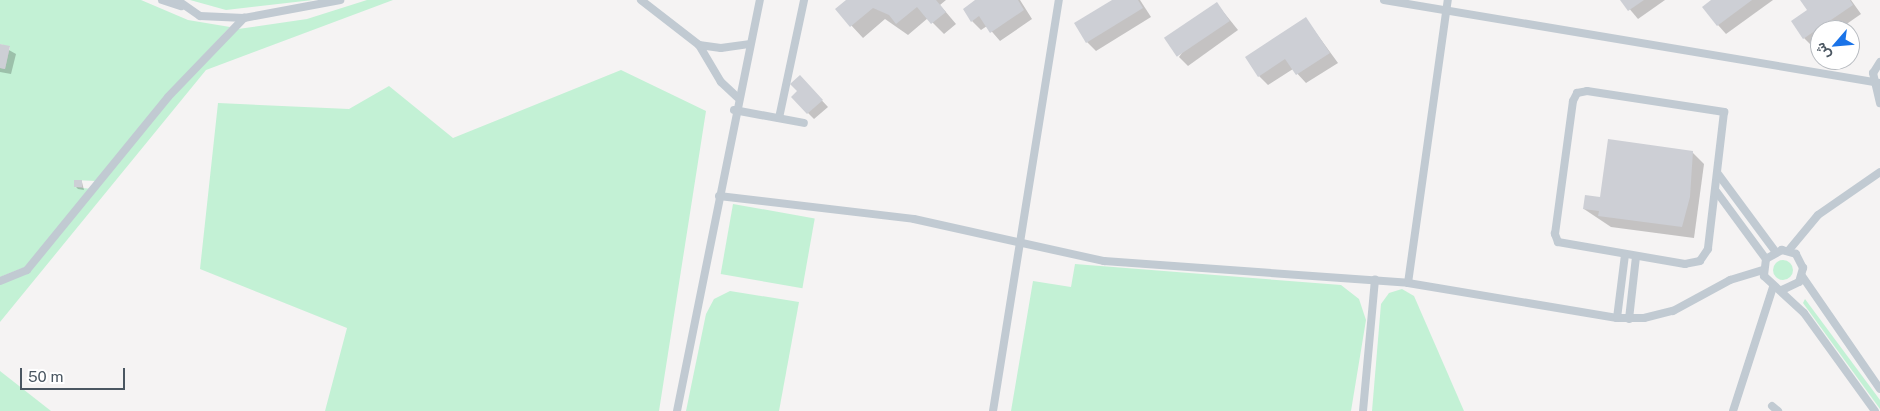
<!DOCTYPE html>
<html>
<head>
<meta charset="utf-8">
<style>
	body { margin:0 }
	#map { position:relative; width:1880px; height:411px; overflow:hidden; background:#f5f3f3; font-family:"Public Sans",Vazirmatn,sans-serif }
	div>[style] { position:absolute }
	.green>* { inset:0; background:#c3f1d5; transform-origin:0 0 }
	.round { border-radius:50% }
	.shadow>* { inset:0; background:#0003 }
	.building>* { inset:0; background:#cdcfd5; transform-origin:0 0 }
	.lane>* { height:8px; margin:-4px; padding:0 4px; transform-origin:4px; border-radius:4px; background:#c1cad2 }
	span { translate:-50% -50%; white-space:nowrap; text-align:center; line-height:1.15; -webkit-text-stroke:5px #fff; paint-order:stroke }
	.north { position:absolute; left:1810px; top:20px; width:50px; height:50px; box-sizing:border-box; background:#fff; border:1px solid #b7bbc0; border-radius:50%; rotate:243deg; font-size:14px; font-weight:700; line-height:20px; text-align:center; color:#4a5661 }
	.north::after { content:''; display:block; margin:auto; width:18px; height:22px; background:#1a73e8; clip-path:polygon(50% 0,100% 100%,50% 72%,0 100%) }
	.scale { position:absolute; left:20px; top:368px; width:105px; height:22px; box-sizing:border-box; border:2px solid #4a5661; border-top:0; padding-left:6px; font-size:15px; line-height:18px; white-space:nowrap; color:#4a5661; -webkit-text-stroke:4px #fff; paint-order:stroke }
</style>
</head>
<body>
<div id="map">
	<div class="green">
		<i style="clip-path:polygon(0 0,141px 0,188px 20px,230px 27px,166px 95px,96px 181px,74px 180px,74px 187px,92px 189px,25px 267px,0 277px,0 68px,5px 69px,10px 47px,0 44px)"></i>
		<i style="clip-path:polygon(190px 0,313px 0,226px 10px)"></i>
		<i style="clip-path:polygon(367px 0,393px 0,206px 70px,0 322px,0 284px,28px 273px,171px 98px,238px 29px,307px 19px)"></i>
		<i style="clip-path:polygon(621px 70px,706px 111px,659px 411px,325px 411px,347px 328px,200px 269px,218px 103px,349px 109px,389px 86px,453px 138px)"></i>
		<i style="left:733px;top:204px;width:83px;height:71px;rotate:10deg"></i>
		<i class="round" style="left:1773px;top:260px;width:20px;height:20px"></i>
		<i style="clip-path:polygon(1075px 264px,1341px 285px,1359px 299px,1366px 320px,1351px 411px,1011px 411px,1033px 281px,1071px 287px)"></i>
		<i style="clip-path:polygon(1402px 289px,1414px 296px,1464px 411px,1372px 411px,1381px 304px,1389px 293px)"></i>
		<i style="clip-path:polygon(730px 291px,799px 302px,779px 411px,686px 411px,706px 314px,714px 299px)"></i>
		<i style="clip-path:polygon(1805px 299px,1880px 400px,1880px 409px,1803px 303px)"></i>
		<i style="clip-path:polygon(0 371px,51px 411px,0 411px)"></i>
	</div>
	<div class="shadow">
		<i style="clip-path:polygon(848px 0,946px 0,940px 5px,956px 24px,944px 34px,928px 18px,908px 35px,885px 19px,863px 38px,837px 10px)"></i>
		<i style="clip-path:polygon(978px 0,1020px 0,1032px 19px,1000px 41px,987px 26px,981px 30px,972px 21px)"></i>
		<i style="clip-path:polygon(1114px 0,1140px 0,1151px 17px,1096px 51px,1087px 42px)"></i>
		<i style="clip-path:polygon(1622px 0,1665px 0,1638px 19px)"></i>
		<i style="clip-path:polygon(1713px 0,1773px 0,1726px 34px,1718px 25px)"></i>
		<i style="clip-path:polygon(1802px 0,1851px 0,1861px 14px,1838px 30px,1820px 30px,1820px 42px,1813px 47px,1804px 38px,1809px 10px)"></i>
		<i style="clip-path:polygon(1217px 4px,1238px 30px,1188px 66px,1179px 57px)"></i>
		<i style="clip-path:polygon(1306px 19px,1338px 63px,1306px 83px,1293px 69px,1268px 85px,1259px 76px)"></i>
		<i style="clip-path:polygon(0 45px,16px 54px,11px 74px,0 72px)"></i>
		<i style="clip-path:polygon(800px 77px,828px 107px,814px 119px,792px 97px,798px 91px)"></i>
		<i style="clip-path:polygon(1692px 152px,1704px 164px,1694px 238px,1611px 227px,1584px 209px)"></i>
		<i style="clip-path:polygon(82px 182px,84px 190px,78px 189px,75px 186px)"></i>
	</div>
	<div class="building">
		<i style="clip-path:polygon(846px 0,936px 0,946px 12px,931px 24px,917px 7px,896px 24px,889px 15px,873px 8px,850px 27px,835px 9px)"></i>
		<i style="clip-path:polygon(975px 0,1018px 0,1024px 10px,990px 33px,979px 16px,971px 22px,963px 9px)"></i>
		<i style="clip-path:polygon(1112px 0,1138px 0,1143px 8px,1086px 43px,1074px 23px)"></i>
		<i style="clip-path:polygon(1620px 0,1644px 0,1628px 11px)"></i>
		<i style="clip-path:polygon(1711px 0,1752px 0,1717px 26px,1702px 7px)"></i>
		<i style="clip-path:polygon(1800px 0,1850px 0,1853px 5px,1803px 39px,1791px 21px,1807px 10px)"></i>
		<i style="left:1217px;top:2px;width:23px;height:64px;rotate:56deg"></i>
		<i style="clip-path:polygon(1306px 17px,1330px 53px,1296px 75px,1285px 59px,1258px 77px,1245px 57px)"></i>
		<i style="clip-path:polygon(0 44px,10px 46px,5px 69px,0 68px)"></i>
		<i style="clip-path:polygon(800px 75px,823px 100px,807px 114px,791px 97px,797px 91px,790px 84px)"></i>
		<i style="clip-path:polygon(1608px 139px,1693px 151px,1690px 197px,1682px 227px,1598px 216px,1599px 211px,1583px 209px,1585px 195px,1600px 197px)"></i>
		<i style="left:74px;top:180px;width:8px;height:7px"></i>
	</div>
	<div class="lane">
		<i style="left:162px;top:0;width:20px;rotate:18deg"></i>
		<i style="left:177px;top:0;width:28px;rotate:35deg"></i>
		<i style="left:200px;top:16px;width:44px;rotate:2.6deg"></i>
		<i style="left:244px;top:18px;width:98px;rotate:-10.6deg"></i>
		<i style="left:641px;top:0;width:73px;rotate:37.8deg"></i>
		<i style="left:699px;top:45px;width:43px;rotate:59.3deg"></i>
		<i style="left:721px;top:82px;width:22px;rotate:43deg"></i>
		<i style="left:1384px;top:0;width:503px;rotate:9.5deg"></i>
		<i style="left:699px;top:45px;width:22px;rotate:8deg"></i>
		<i style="left:721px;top:48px;width:28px;rotate:-8deg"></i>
		<i style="left:1880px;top:62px;width:13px;rotate:122deg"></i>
		<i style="left:1873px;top:73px;width:31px;rotate:77deg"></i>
		<i style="left:1587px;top:91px;width:139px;rotate:8.7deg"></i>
		<i style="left:1724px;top:112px;width:138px;rotate:96.7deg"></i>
		<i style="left:1708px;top:249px;width:14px;rotate:124deg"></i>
		<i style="left:1700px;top:261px;width:15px;rotate:169deg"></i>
		<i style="left:1685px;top:264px;width:129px;rotate:-170.2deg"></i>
		<i style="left:1558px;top:242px;width:9px;rotate:-111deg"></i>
		<i style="left:1555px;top:234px;width:134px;rotate:-82.3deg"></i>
		<i style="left:1573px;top:101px;width:9px;rotate:-63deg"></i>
		<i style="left:1577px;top:93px;width:10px;rotate:-11deg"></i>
		<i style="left:734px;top:110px;width:71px;rotate:10.5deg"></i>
		<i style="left:779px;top:118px;width:121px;rotate:-78deg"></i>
		<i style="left:1718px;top:174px;width:96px;rotate:53.5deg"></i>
		<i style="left:1716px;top:191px;width:84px;rotate:53.7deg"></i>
		<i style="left:719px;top:196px;width:196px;rotate:6.7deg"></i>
		<i style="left:914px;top:219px;width:195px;rotate:12.5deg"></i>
		<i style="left:1104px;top:261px;width:305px;rotate:4.1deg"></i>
		<i style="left:1408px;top:283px;width:212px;rotate:9.5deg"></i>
		<i style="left:1617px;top:318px;width:27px"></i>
		<i style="left:1644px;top:318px;width:30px;rotate:-14deg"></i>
		<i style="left:1673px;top:311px;width:65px;rotate:-28.5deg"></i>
		<i style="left:1730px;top:280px;width:34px;rotate:-17deg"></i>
		<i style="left:1789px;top:250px;width:45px;rotate:-50.4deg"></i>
		<i style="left:1818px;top:215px;width:75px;rotate:-34.7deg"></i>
		<i style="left:1802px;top:276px;width:137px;rotate:55.4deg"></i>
		<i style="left:0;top:281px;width:29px;rotate:-22deg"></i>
		<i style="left:27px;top:270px;width:223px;rotate:-50.8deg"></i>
		<i style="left:168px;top:97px;width:110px;rotate:-46.1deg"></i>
		<i style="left:1408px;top:283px;width:286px;rotate:-82deg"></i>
		<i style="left:1782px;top:290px;width:19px;rotate:-25deg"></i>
		<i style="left:1799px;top:282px;width:15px;rotate:-74deg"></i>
		<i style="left:1803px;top:268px;width:16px;rotate:-117deg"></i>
		<i style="left:1796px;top:254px;width:15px;rotate:-164deg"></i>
		<i style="left:1782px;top:250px;width:18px;rotate:151deg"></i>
		<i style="left:1766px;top:259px;width:17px;rotate:97deg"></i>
		<i style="left:1764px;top:276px;width:54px;rotate:42.8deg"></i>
		<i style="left:1804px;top:313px;width:121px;rotate:54.1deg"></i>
		<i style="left:1617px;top:318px;width:64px;rotate:-82.8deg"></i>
		<i style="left:1629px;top:319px;width:62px;rotate:-83.6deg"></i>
		<i style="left:1772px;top:406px;width:8px;rotate:40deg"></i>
		<i style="left:677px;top:411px;width:419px;rotate:-78.6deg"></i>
		<i style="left:993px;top:411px;width:416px;rotate:-80.9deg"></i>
		<i style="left:1363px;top:411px;width:132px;rotate:-84.8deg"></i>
		<i style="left:1733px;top:411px;width:130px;rotate:-72.1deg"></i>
	</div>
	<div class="north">ش</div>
	<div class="scale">50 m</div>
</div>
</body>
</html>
